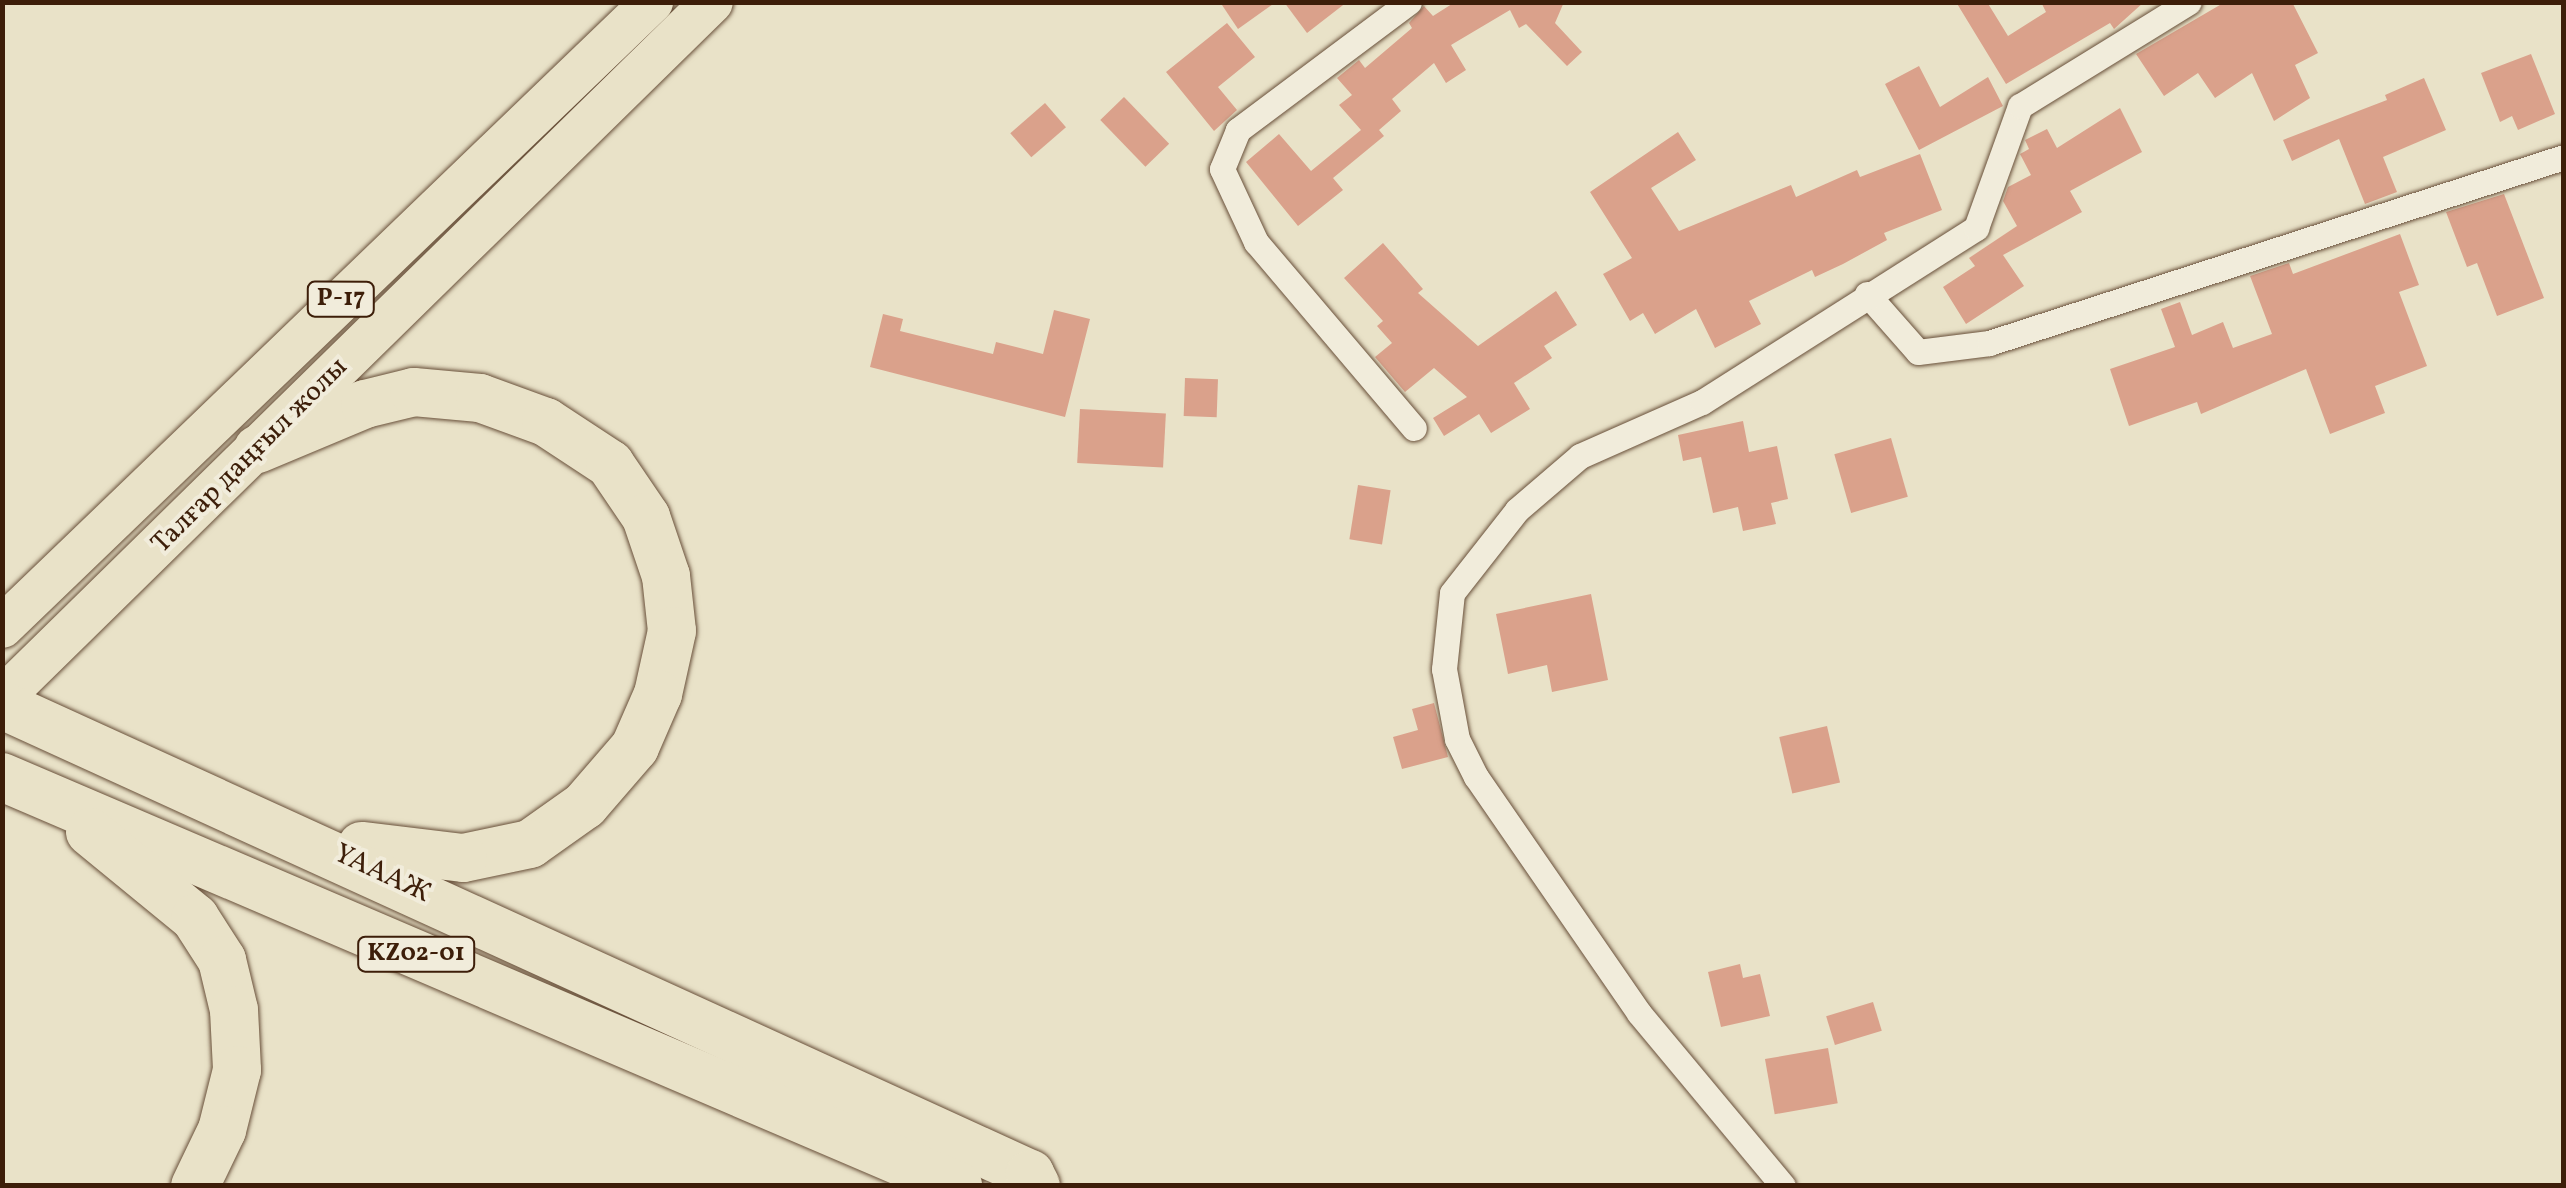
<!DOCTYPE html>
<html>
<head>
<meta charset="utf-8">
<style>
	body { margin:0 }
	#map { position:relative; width:2566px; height:1188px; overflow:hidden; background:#e9e2c8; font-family:Vollkorn,serif }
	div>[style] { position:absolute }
	.building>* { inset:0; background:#daa18b; transform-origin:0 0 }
	.roads { filter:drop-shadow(0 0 2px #684f39) drop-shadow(0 0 2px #684f39) }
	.street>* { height:25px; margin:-12.5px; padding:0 12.5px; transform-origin:12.5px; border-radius:12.5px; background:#f1ecdb }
	.primary>* { height:42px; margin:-21px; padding:0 21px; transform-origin:21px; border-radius:21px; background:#e9e2c8 }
	.highway>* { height:48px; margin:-24px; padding:0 24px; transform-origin:24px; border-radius:24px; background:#e9e2c8 }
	span { translate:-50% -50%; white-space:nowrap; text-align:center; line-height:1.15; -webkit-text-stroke:8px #f1ecdb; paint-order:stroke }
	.shield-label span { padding:2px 8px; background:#f1ecdb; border:2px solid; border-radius:8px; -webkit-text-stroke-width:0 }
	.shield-label { font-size:25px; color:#3d1e09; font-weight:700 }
	.street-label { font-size:28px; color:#3d1e09 }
	.frame { position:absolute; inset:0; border:5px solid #3d1e09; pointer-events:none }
</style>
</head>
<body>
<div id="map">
	<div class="building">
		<i style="clip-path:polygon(1220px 2px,1276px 2px,1238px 29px)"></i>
		<i style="clip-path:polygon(1284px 2px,1347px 2px,1307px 33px)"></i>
		<i style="clip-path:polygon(1455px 2px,1564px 2px,1555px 23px,1582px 52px,1567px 66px,1526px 24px,1519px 28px,1510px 10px,1451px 45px,1466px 70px,1446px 83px,1434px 63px,1392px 99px,1401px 111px,1379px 130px,1384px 136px,1333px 178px,1343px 190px,1298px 226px,1246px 162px,1279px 134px,1311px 171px,1361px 130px,1339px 105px,1352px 95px,1337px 78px,1359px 60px,1365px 68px,1412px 28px,1409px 23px,1424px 6px,1433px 16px)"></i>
		<i style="clip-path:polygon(1956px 2px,1987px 2px,2008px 36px,2046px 12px,2041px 2px,2144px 2px,2114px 29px,2110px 23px,2006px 84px)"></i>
		<i style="clip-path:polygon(2225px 2px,2292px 2px,2318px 53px,2295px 65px,2310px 98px,2274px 121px,2252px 73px,2215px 98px,2198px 73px,2164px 96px,2136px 54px)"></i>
		<i style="clip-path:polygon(1227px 23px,1255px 57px,1218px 87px,1237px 110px,1214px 131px,1166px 72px)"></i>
		<i style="clip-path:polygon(2531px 54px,2555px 114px,2518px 130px,2512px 116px,2500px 122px,2481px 73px)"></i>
		<i style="clip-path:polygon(1919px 66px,1940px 107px,1988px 77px,2003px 106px,1919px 150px,1885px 84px)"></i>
		<i style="clip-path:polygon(2424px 78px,2446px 130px,2383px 157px,2397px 192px,2365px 204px,2339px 139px,2292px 161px,2283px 140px,2387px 100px,2385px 95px)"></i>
		<i style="left:1124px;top:97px;width:65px;height:33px;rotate:46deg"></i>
		<i style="left:1045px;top:103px;width:32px;height:46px;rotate:49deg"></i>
		<i style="clip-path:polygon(2120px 108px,2142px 152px,2070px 191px,2082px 212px,2003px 255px,2024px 286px,1966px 324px,1943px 287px,1975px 266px,1969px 258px,2017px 226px,2003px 201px,2008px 187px,2031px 175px,2020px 154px,2029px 149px,2025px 140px,2047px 129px,2057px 148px)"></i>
		<i style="clip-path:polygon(1678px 132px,1696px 160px,1651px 188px,1679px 231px,1791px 185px,1796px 197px,1857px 170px,1860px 177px,1920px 154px,1942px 210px,1884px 233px,1887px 240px,1843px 264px,1815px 277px,1812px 270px,1749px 301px,1761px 324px,1715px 348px,1696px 309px,1655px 334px,1643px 313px,1630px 321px,1603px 274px,1632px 258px,1590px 192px)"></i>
		<i style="clip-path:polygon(2504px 194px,2544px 298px,2497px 316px,2477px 263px,2467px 267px,2446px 212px)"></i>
		<i style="clip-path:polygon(2400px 234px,2419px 285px,2399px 292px,2427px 366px,2375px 386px,2385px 413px,2330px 434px,2306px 369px,2201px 414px,2197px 402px,2129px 426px,2110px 369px,2175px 347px,2161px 309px,2180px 302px,2192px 335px,2223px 322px,2233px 348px,2272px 334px,2250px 276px,2289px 263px,2293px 274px)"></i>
		<i style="clip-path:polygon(1383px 243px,1423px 289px,1418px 293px,1478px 346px,1556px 291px,1577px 325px,1544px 346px,1552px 358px,1514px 383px,1530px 409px,1491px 433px,1479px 414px,1444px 436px,1433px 418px,1467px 397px,1434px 368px,1405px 392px,1375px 357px,1392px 343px,1377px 326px,1383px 321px,1344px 278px)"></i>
		<i style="clip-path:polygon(1054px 310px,1090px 319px,1065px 417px,870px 367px,883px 314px,903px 319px,900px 331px,993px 354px,996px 342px,1043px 354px)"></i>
		<i style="left:1185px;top:378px;width:33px;height:38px;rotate:2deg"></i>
		<i style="left:1080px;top:409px;width:86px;height:54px;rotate:3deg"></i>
		<i style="clip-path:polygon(1743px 421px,1749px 452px,1777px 446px,1788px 499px,1771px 503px,1776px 524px,1743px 531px,1738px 507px,1713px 513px,1701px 457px,1683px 461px,1678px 435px)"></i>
		<i style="left:1891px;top:438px;width:61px;height:59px;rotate:74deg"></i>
		<i style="left:1358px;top:485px;width:33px;height:55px;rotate:9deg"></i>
		<i style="clip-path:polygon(1591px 594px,1608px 680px,1552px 692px,1547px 665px,1508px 674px,1496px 614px)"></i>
		<i style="clip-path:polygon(1434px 703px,1448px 757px,1402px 769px,1393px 737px,1418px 730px,1412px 709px)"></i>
		<i style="left:1827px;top:726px;width:58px;height:49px;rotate:77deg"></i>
		<i style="clip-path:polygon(1740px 964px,1743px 978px,1760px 974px,1770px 1016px,1721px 1027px,1708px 972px)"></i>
		<i style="left:1873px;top:1002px;width:30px;height:49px;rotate:73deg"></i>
		<i style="left:1828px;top:1048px;width:56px;height:64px;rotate:80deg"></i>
	</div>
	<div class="roads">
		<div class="street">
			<i style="left:1409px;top:2px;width:214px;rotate:143.2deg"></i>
			<i style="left:1238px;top:130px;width:42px;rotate:112.3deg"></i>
			<i style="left:1222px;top:169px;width:81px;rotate:65deg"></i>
			<i style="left:1256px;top:242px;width:244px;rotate:49.7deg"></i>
			<i style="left:1867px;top:294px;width:77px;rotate:48.7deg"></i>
			<i style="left:1918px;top:352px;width:72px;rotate:-7.2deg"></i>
			<i style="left:1989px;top:343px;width:604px;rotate:-17.93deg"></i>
			<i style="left:1783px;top:1186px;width:225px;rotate:-129.8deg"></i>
			<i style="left:1639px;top:1013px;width:287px;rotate:-124.6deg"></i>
			<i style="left:1476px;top:777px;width:42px;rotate:-116.6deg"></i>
			<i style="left:1457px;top:739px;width:71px;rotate:-100.5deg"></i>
			<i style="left:1444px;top:669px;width:76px;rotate:-84deg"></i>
			<i style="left:1452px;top:593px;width:105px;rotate:-51.9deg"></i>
			<i style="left:1517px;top:510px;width:83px;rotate:-40.6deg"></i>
			<i style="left:1580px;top:456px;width:133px;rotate:-23.9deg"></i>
			<i style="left:1702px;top:402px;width:325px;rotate:-32.4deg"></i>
			<i style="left:1976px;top:228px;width:130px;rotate:-70.2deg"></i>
			<i style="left:2020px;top:106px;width:198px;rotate:-31.6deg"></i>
		</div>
		<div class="primary">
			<i style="left:2px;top:627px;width:902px;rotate:-43.88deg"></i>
			<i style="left:2px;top:698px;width:994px;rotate:-44.43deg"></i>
		</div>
		<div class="highway">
			<i style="left:258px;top:449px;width:116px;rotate:-22.8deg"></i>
			<i style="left:365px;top:404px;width:50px;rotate:-13.8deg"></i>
			<i style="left:414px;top:392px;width:66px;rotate:5.2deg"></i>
			<i style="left:480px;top:398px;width:70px;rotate:20deg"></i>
			<i style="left:546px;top:422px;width:77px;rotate:33.3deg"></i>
			<i style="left:610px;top:464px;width:64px;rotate:55.8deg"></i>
			<i style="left:646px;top:517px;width:62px;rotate:71.3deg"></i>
			<i style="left:666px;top:576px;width:55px;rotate:83.8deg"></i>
			<i style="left:672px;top:631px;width:65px;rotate:102.5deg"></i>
			<i style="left:658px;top:694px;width:58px;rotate:113.5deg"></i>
			<i style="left:635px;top:747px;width:77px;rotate:130.8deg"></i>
			<i style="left:585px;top:805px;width:67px;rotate:144.7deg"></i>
			<i style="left:530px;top:844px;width:68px;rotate:168.2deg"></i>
			<i style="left:463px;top:858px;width:102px;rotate:-173.2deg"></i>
			<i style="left:2px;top:705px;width:1130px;rotate:24.52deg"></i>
			<i style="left:1030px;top:1174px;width:13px;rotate:63deg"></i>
			<i style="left:2px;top:777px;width:1040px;rotate:23.16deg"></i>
			<i style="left:90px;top:832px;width:136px;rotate:39.3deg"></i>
			<i style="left:195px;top:918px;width:50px;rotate:57.3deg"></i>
			<i style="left:222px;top:960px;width:51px;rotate:76.5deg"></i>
			<i style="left:234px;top:1010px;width:60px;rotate:87.1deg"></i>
			<i style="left:237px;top:1070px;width:62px;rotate:104deg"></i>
			<i style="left:222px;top:1130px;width:62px;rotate:115.7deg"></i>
		</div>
	</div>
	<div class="shield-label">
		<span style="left:341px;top:299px">P-17</span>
		<span style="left:416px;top:954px">KZ02-01</span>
	</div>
	<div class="street-label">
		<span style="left:250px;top:456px;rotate:-45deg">Талғар даңғыл жолы</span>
		<span style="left:382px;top:874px;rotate:25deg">ҮАААЖ</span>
	</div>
	<div class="frame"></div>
</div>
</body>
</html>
